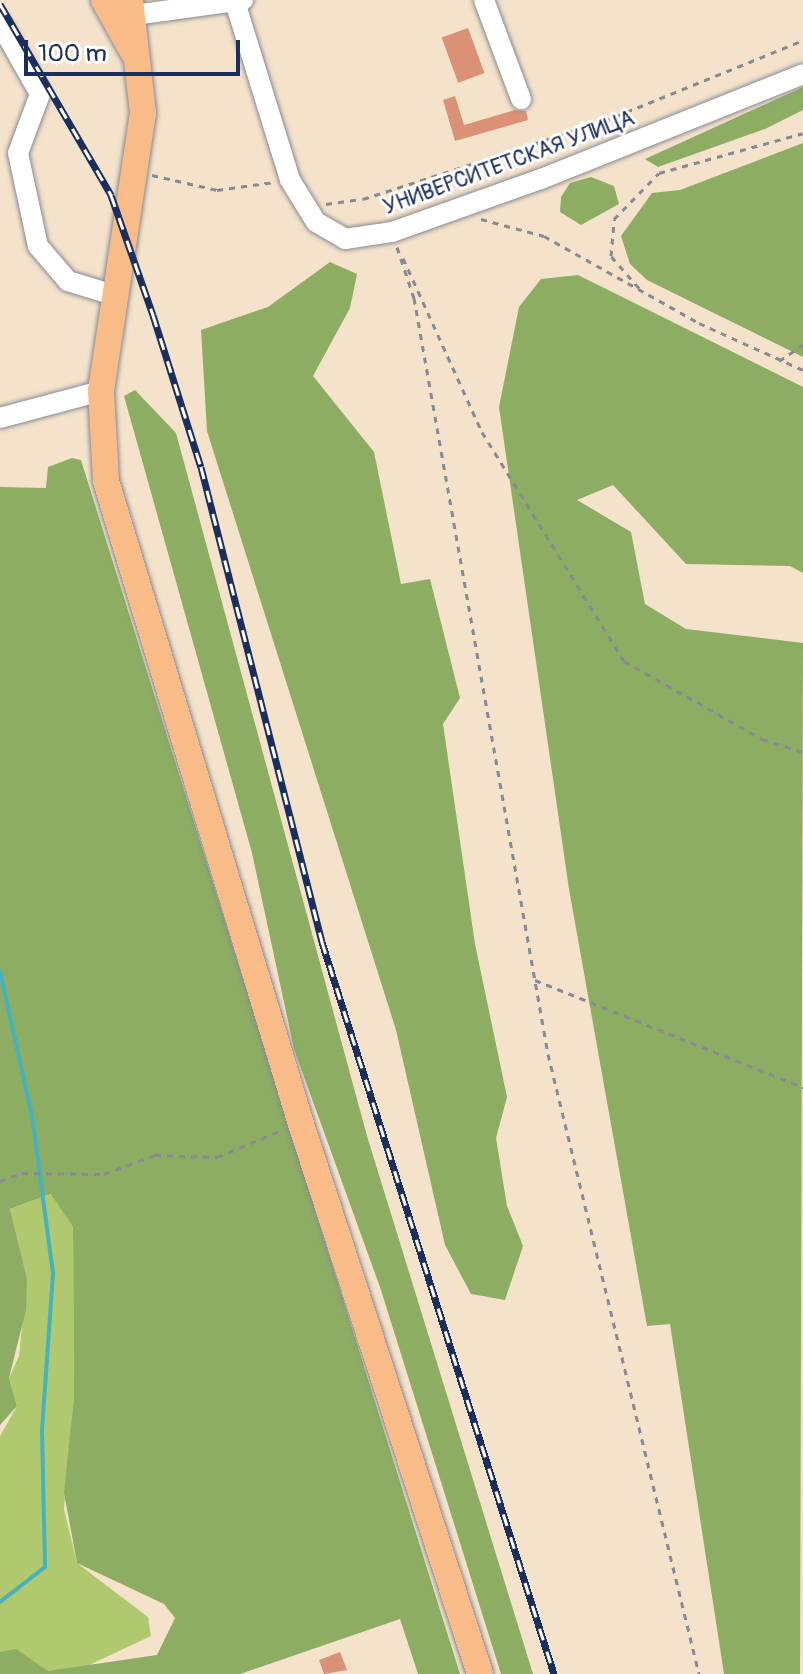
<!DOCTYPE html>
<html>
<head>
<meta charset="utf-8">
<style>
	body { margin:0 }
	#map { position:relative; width:803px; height:1674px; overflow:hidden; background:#f4e3ca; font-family:Pangolin,sans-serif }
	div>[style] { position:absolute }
	.green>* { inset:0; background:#b0c96f }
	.forest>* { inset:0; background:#8cad62 }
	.stream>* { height:4px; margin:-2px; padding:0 2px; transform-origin:2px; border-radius:2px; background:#44b3be }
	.building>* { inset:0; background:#da9175; transform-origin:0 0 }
	.path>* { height:3px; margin-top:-1.5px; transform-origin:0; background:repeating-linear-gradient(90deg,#888994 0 6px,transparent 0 12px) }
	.roads { filter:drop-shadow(0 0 2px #888994) drop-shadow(0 0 2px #888994) }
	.minor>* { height:20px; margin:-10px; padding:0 10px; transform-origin:10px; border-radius:10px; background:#fff }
	.major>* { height:26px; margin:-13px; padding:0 13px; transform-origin:13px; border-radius:13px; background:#f9bc89 }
	.rail>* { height:7px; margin-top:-3.5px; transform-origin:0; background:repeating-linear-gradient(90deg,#fff 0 12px,#1b2f5e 0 24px); box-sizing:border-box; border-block:2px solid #1b2f5e }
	span { translate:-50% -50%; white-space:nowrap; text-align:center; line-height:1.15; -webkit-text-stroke:6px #fff; paint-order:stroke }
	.street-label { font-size:22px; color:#1b2f5e }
	.scale { position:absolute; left:24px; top:40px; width:216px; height:36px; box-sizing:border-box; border:4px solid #1b2f5e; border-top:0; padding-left:10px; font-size:24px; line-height:28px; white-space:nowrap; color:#1b2f5e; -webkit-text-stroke:6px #fff; paint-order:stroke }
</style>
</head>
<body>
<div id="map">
	<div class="green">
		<i style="clip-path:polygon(52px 1194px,73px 1227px,74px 1397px,64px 1509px,77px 1563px,148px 1617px,151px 1636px,70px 1674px,0 1674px,0 1436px,17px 1406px,9px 1378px,19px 1356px,27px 1278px,10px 1209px)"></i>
	</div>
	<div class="forest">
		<i style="clip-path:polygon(803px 87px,803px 110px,765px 129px,658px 167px,645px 159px)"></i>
		<i style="clip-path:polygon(803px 143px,803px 357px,647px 280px,630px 264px,621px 236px,652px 193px,680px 190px)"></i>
		<i style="clip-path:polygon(591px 177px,614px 186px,619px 204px,581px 225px,560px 212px,561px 197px,570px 183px)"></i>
		<i style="clip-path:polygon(330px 262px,357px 274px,350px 308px,313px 376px,374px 452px,401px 584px,430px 579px,460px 698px,443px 724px,475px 944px,507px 1097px,496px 1138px,507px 1206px,523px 1246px,505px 1300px,471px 1294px,445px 1245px,396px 1030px,207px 431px,201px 330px,268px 307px)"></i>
		<i style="clip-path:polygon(578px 275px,803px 387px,803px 573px,790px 566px,686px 564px,613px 485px,577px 500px,631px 532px,645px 604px,686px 629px,803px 643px,800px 1674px,724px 1674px,670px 1324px,647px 1326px,569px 889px,499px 407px,519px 307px,541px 279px)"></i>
		<i style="clip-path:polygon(135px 390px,176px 433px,367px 1136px,533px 1674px,501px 1674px,381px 1290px,294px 1049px,252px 853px,124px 396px)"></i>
		<i style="clip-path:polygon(72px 458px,81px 460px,460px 1674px,418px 1674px,400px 1619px,240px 1674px,0 1674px,0 1652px,16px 1649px,48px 1671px,157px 1655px,175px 1618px,164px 1604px,77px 1563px,64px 1493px,74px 1397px,73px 1227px,51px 1194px,10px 1209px,27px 1278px,26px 1310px,9px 1378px,17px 1406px,0 1425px,0 487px,46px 488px,48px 467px)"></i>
	</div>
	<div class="stream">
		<i style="left:0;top:972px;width:148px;rotate:77.5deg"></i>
		<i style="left:32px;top:1116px;width:158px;rotate:82.4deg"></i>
		<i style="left:53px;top:1273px;width:159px;rotate:94deg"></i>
		<i style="left:42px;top:1432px;width:135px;rotate:88.7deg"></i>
		<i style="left:45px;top:1567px;width:57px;rotate:142.1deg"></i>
	</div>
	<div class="building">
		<i style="left:468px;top:28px;width:48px;height:28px;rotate:70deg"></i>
		<i style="clip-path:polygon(455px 96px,464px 125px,515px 110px,526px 111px,528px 120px,455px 141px,443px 100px)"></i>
		<i style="clip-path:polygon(340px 1652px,347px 1670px,324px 1674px,319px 1660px)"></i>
	</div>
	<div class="path">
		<i style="left:152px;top:175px;width:67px;rotate:13deg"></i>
		<i style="left:217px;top:190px;width:58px;rotate:-8deg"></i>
		<i style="left:326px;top:204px;width:37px;rotate:-8deg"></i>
		<i style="left:363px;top:199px;width:253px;rotate:-17.9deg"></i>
		<i style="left:604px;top:121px;width:215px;rotate:-22.1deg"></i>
		<i style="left:481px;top:219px;width:65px;rotate:15.1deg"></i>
		<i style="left:544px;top:236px;width:178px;rotate:29.3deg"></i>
		<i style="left:699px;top:323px;width:114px;rotate:24.3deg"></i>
		<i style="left:397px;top:247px;width:54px;rotate:71.6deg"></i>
		<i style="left:414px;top:298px;width:768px;rotate:79.95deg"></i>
		<i style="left:548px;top:1054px;width:638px;rotate:76.31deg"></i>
		<i style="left:403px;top:258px;width:191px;rotate:65.6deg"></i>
		<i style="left:482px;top:432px;width:269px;rotate:58.2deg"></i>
		<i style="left:624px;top:661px;width:159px;rotate:29.5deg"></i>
		<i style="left:762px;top:739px;width:43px;rotate:17.6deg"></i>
		<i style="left:639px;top:288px;width:43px;rotate:-131.2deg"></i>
		<i style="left:611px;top:256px;width:37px;rotate:-85deg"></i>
		<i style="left:614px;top:219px;width:64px;rotate:-45.6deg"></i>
		<i style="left:659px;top:173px;width:149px;rotate:-15.5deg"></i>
		<i style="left:779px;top:361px;width:29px;rotate:-34deg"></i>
		<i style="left:535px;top:980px;width:289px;rotate:21.8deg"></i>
		<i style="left:0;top:1181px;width:23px;rotate:-20deg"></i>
		<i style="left:22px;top:1173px;width:82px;rotate:0.7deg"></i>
		<i style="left:104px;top:1174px;width:54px;rotate:-20.4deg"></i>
		<i style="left:155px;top:1155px;width:62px;rotate:1.8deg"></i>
		<i style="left:217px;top:1157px;width:70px;rotate:-22.6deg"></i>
	</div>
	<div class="roads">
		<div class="minor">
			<i style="left:484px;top:0;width:106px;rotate:69.5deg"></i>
			<i style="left:235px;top:2px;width:186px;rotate:72.8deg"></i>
			<i style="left:290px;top:180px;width:49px;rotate:58.2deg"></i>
			<i style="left:316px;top:222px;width:34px;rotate:30deg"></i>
			<i style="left:345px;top:239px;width:48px;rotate:-8.5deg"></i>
			<i style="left:392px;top:232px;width:158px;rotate:-19.6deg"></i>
			<i style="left:541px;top:179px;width:282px;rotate:-21.8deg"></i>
			<i style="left:134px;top:15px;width:110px;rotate:-7.8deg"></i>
			<i style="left:0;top:23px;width:81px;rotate:60.6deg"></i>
			<i style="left:40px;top:94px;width:63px;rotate:110.4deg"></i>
			<i style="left:18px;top:153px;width:95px;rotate:77.9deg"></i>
			<i style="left:38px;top:246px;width:46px;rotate:49.4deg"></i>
			<i style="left:68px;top:281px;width:51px;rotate:17deg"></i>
			<i style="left:0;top:418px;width:105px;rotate:-15deg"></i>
		</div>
		<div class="major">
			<i style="left:104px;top:0;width:60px;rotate:60.9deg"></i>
			<i style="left:130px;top:0;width:114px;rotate:83.4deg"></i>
			<i style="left:143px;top:113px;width:281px;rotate:98.6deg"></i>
			<i style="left:101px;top:391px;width:90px;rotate:86.8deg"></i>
			<i style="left:106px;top:481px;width:672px;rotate:73.13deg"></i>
			<i style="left:301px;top:1124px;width:578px;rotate:71.97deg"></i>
		</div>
	</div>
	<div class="rail">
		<i style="left:0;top:4px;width:221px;rotate:59.8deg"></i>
		<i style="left:111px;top:195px;width:127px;rotate:70.7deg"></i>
		<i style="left:153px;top:315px;width:159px;rotate:72.5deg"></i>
		<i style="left:201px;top:467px;width:490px;rotate:75.7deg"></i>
		<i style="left:322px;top:942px;width:768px;rotate:72.41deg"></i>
	</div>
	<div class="street-label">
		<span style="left:509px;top:163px;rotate:-20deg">УНИВЕРСИТЕТСКАЯ УЛИЦА</span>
	</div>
	<div class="scale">100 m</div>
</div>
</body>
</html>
